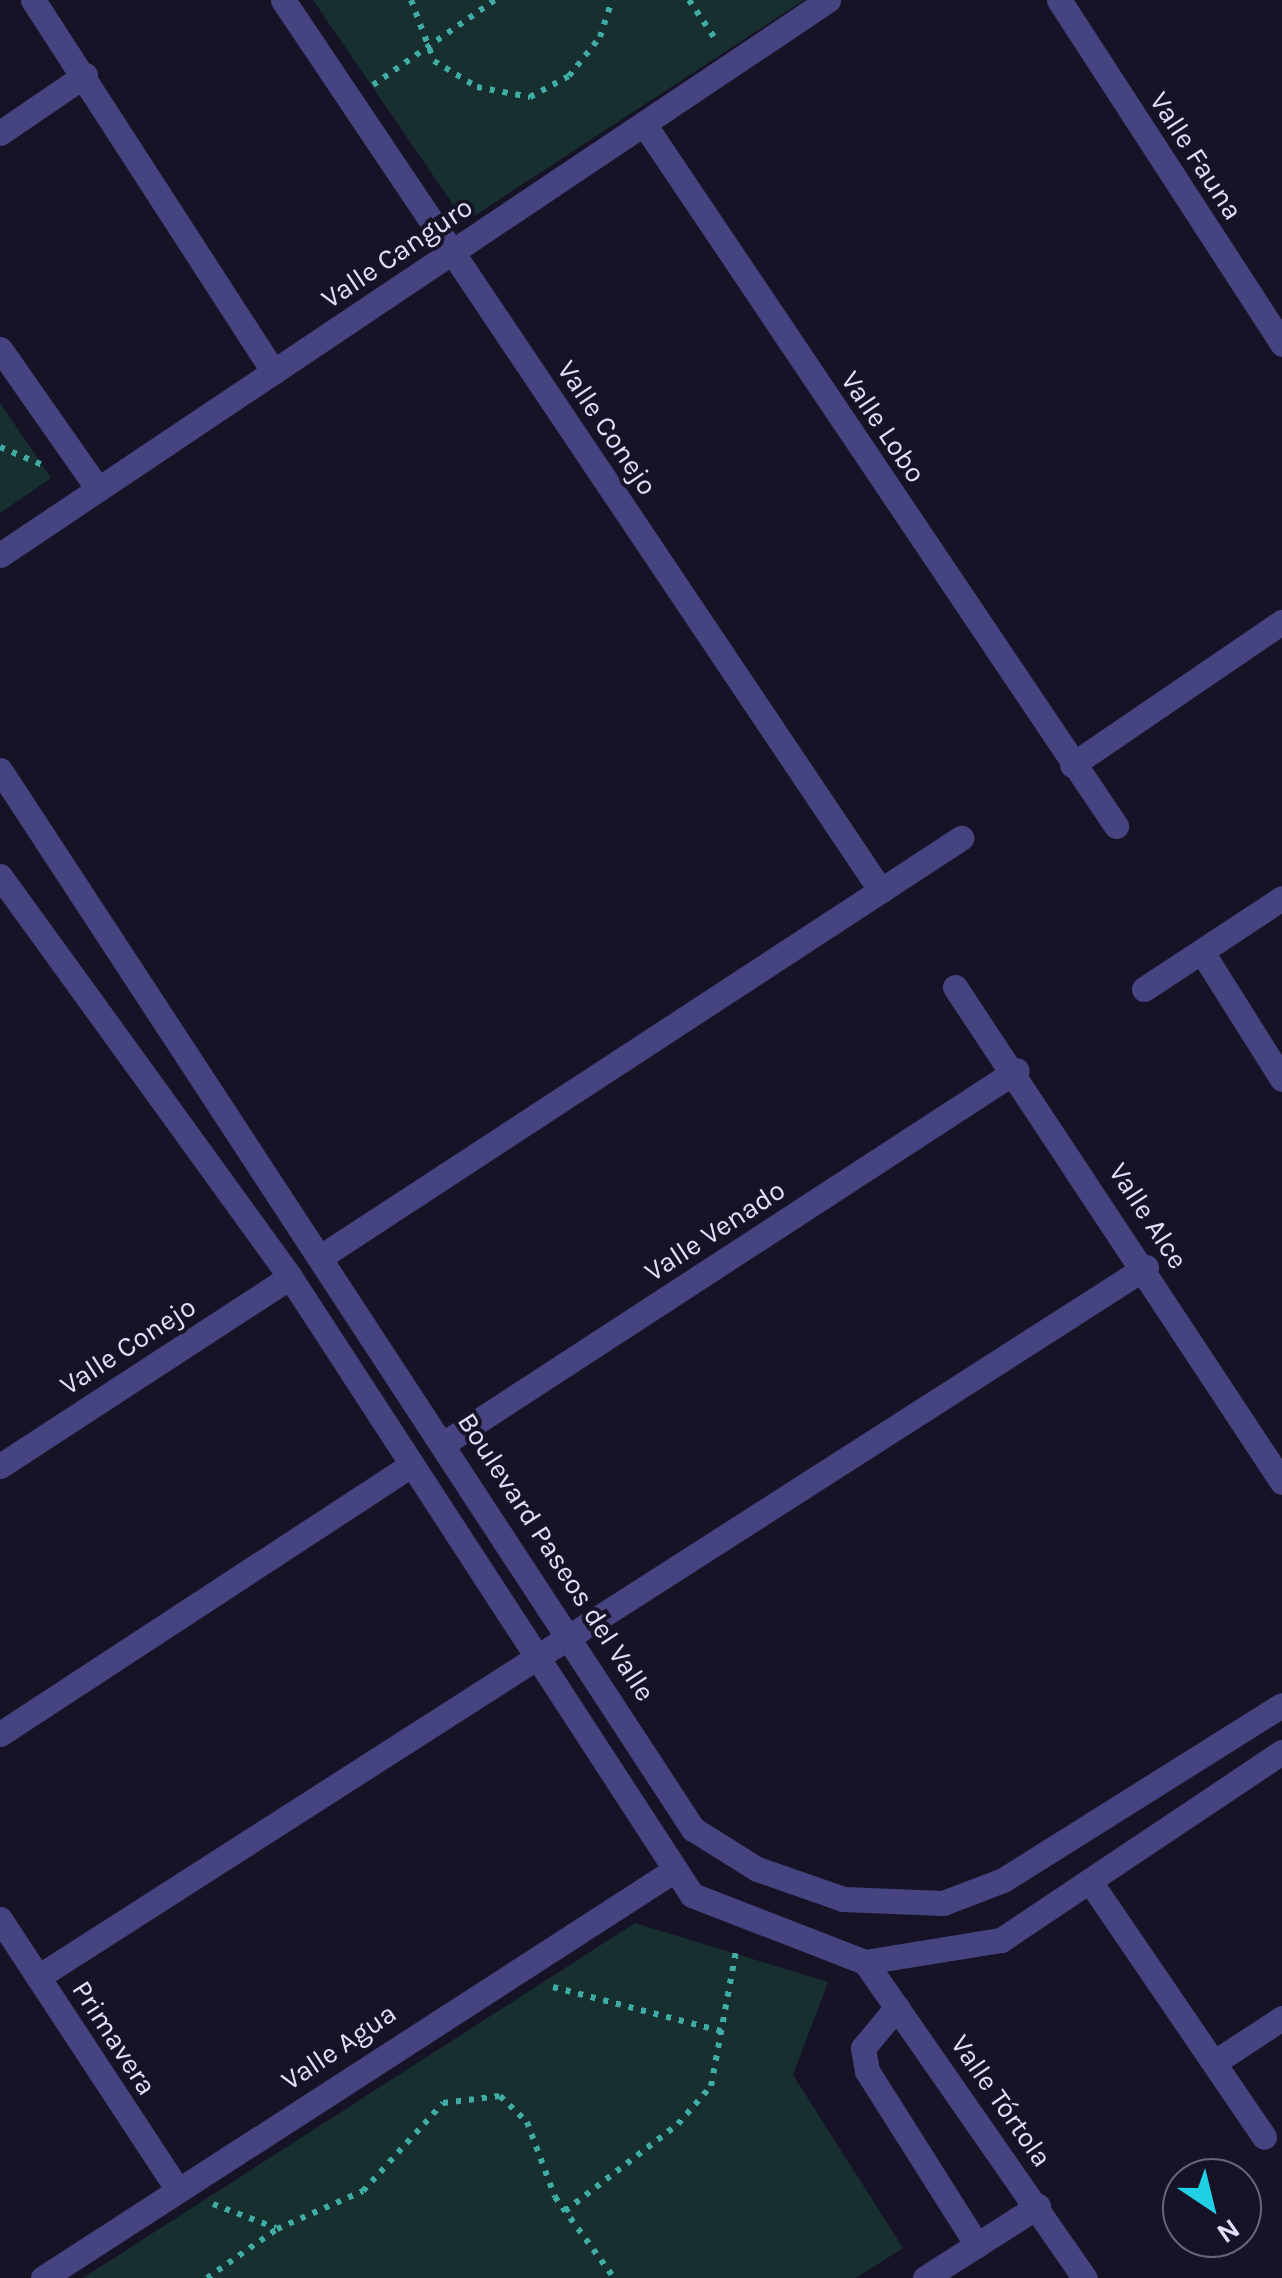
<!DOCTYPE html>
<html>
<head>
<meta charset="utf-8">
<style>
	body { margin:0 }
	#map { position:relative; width:1282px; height:2278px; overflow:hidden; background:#171327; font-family:Karla,sans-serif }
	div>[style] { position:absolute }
	.green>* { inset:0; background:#17302f }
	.path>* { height:6px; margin-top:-3px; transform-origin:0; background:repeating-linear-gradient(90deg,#3fada6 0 5px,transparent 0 13px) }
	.minor>* { height:25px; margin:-12.5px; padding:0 12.5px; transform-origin:12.5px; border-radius:12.5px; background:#464480 }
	span { translate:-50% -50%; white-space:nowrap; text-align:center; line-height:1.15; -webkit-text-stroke:8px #171327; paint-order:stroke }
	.street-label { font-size:28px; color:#e1ddfb }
	.north { position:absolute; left:1162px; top:2158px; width:100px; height:100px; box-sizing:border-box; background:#171327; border:2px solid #68647c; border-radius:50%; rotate:145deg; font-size:28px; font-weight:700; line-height:40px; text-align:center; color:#e1ddfb }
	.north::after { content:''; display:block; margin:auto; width:35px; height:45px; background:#21d0e4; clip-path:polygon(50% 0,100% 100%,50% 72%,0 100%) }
</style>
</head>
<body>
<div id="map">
	<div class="green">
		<i style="clip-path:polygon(313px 0,804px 0,465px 222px)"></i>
		<i style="clip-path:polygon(0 403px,51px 478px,0 513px)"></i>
		<i style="clip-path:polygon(635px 1923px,828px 1982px,793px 2075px,903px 2248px,856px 2278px,83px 2278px)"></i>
	</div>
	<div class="path">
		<i style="left:411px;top:0;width:65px;rotate:69.3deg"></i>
		<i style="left:434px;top:61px;width:50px;rotate:31.2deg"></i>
		<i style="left:477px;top:87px;width:54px;rotate:10.7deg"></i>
		<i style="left:530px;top:97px;width:44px;rotate:-28.3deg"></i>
		<i style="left:569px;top:76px;width:50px;rotate:-51.5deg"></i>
		<i style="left:600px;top:37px;width:39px;rotate:-72deg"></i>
		<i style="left:689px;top:0;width:48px;rotate:56deg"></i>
		<i style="left:373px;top:85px;width:149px;rotate:-34.9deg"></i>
		<i style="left:0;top:447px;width:49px;rotate:22.9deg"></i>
		<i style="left:553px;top:1987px;width:174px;rotate:14.7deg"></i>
		<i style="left:213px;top:2204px;width:67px;rotate:20.9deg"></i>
		<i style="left:565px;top:2211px;width:143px;rotate:-37.6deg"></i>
		<i style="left:678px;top:2124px;width:50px;rotate:-49deg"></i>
		<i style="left:711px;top:2086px;width:142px;rotate:-79.5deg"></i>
		<i style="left:207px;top:2278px;width:85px;rotate:-35deg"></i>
		<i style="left:277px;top:2229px;width:94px;rotate:-23.8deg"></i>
		<i style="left:363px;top:2191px;width:119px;rotate:-47.7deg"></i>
		<i style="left:443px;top:2103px;width:57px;rotate:-7deg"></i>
		<i style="left:500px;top:2096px;width:37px;rotate:44deg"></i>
		<i style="left:527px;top:2122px;width:80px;rotate:69.5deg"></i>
		<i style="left:555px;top:2197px;width:100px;rotate:53.9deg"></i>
	</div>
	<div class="minor">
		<i style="left:33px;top:0;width:443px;rotate:57.1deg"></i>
		<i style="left:283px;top:0;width:1073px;rotate:56.13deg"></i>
		<i style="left:1059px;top:0;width:410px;rotate:57deg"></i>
		<i style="left:644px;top:124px;width:846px;rotate:56.08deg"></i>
		<i style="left:0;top:133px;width:103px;rotate:-34.3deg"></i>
		<i style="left:0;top:349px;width:171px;rotate:55deg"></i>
		<i style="left:0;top:555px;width:997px;rotate:-33.83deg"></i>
		<i style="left:1072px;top:765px;width:254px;rotate:-34.3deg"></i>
		<i style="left:0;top:770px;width:1266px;rotate:56.8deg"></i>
		<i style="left:693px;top:1829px;width:75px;rotate:32deg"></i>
		<i style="left:757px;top:1869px;width:91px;rotate:19.2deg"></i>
		<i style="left:843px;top:1899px;width:100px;rotate:2.3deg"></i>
		<i style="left:943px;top:1903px;width:64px;rotate:-21deg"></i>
		<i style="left:1003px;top:1880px;width:329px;rotate:-32.1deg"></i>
		<i style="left:0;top:876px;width:495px;rotate:54.1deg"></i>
		<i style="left:290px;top:1277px;width:737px;rotate:56.96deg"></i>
		<i style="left:692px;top:1895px;width:186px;rotate:21.2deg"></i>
		<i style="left:865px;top:1962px;width:138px;rotate:-9.2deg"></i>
		<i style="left:1001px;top:1940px;width:338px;rotate:-33.8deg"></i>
		<i style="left:1202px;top:952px;width:150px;rotate:57.8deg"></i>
		<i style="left:955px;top:987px;width:593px;rotate:56.55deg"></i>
		<i style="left:1144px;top:989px;width:165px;rotate:-33.4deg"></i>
		<i style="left:322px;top:1256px;width:764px;rotate:-33.19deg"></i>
		<i style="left:446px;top:1442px;width:681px;rotate:-33.08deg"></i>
		<i style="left:0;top:1466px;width:346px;rotate:-33.1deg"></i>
		<i style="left:0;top:1734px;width:491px;rotate:-33.2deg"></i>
		<i style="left:1091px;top:1883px;width:307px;rotate:55.7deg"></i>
		<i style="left:0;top:1919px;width:324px;rotate:56.7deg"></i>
		<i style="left:865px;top:1962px;width:385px;rotate:55.2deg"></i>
		<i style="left:38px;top:1977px;width:1316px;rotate:-32.65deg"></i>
		<i style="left:897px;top:2007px;width:53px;rotate:129.7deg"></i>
		<i style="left:863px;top:2048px;width:23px;rotate:80deg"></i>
		<i style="left:867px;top:2071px;width:206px;rotate:57.7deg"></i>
		<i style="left:1215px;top:2062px;width:80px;rotate:-33.3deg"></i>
		<i style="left:43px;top:2278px;width:750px;rotate:-32.86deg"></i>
		<i style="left:925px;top:2278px;width:134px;rotate:-32.5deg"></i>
	</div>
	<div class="street-label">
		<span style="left:1196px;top:156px;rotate:57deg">Valle Fauna</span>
		<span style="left:397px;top:253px;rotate:-34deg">Valle Canguro</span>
		<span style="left:883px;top:427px;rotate:56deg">Valle Lobo</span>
		<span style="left:607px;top:428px;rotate:56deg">Valle Conejo</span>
		<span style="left:1148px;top:1216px;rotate:57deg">Valle Alce</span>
		<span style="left:715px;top:1231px;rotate:-33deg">Valle Venado</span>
		<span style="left:128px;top:1346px;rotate:-33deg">Valle Conejo</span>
		<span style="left:556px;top:1557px;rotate:57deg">Boulevard Paseos del Valle</span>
		<span style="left:114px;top:2038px;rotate:57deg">Primavera</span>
		<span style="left:339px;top:2047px;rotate:-34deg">Valle Agua</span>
		<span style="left:1001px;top:2101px;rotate:55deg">Valle Tórtola</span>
	</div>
	<div class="north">N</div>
</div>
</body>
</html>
